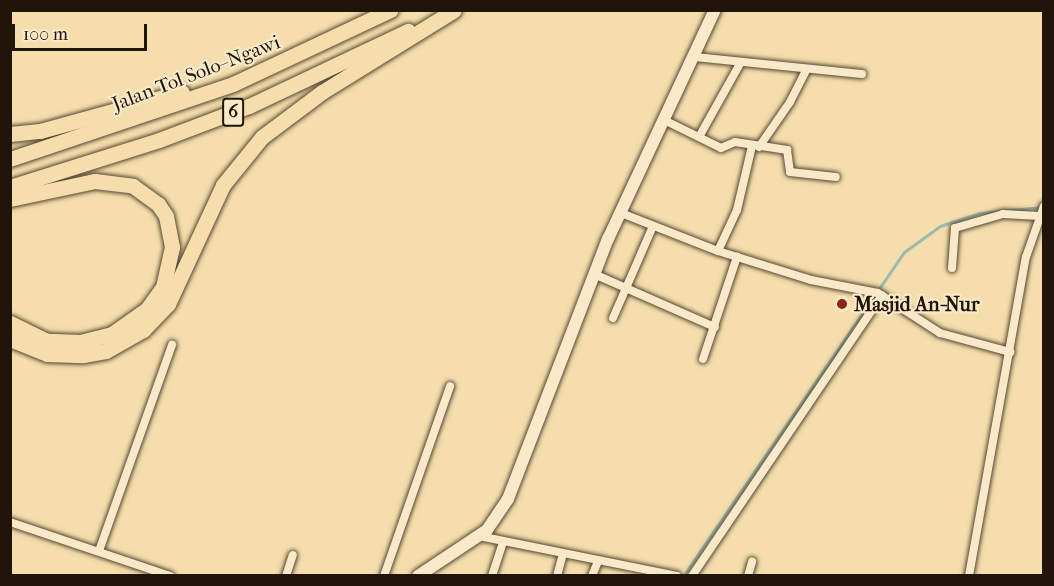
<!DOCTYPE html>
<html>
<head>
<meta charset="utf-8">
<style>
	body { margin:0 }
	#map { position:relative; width:1054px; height:586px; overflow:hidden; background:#f5ddac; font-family:"IM FELL French Canon",serif }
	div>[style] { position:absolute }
	.stream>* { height:3px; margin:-1.5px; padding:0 1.5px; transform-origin:1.5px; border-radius:1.5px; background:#9dbbb0 }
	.roads { filter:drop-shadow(0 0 2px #564732) drop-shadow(0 0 2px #564732) }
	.street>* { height:8px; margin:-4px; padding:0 4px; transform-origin:4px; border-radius:4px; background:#f8e9c9 }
	.secondary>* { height:12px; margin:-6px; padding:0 6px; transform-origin:6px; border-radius:6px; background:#f8e9c9 }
	.highway>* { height:15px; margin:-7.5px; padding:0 7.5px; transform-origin:7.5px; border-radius:7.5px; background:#f5ddac }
	.dots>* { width:16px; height:16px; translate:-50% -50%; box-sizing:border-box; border:3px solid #f8e9c9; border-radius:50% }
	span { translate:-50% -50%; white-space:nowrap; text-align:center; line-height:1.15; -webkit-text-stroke:4.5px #f8e9c9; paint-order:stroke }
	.shield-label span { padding:2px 4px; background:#f8e9c9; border:2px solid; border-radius:4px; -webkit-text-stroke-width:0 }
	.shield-label { font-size:18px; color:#211509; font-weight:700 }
	.street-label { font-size:20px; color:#211509 }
	.poi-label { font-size:20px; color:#211509; font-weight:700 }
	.left { translate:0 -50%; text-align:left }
	.frame { position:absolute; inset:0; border:12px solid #211509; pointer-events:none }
	.scale { position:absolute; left:12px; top:24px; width:135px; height:27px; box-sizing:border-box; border:3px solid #211509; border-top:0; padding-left:8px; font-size:18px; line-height:21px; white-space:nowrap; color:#211509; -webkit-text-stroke:4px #f8e9c9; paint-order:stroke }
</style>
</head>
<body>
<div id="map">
	<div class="stream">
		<i style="left:683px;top:576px;width:392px;rotate:-55.7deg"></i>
		<i style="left:904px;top:252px;width:44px;rotate:-35.8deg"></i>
		<i style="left:940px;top:226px;width:41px;rotate:-18.4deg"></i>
		<i style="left:979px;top:213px;width:63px;rotate:-5.4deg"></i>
	</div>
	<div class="roads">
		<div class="street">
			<i style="left:694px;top:57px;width:169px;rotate:5.8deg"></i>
			<i style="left:666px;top:121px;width:61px;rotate:26.1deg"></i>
			<i style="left:721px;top:148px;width:15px;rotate:-23deg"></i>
			<i style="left:735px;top:142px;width:53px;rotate:8.7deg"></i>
			<i style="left:787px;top:150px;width:22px;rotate:82deg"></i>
			<i style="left:790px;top:172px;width:46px;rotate:6.2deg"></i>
			<i style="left:699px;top:137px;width:86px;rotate:-60.8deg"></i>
			<i style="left:759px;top:147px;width:55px;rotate:-55.4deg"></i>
			<i style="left:790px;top:102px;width:36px;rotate:-63deg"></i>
			<i style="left:621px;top:213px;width:104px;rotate:21.4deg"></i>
			<i style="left:718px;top:251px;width:97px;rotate:17.3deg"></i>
			<i style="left:811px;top:280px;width:68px;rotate:11deg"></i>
			<i style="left:878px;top:293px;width:74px;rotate:32.8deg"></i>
			<i style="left:940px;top:333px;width:73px;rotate:15.2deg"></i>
			<i style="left:718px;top:251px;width:45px;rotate:-65.1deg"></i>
			<i style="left:737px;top:210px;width:66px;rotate:-76.8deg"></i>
			<i style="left:952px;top:268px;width:40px;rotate:-85.7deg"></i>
			<i style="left:955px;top:228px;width:50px;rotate:-16.3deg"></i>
			<i style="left:1003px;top:214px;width:36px;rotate:3deg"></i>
			<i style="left:594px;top:274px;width:132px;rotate:23.7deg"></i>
			<i style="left:613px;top:318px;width:100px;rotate:-66.5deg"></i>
			<i style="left:703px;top:359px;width:108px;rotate:-71.6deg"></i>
			<i style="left:10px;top:522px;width:169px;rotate:18.6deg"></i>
			<i style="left:479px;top:536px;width:202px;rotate:11.4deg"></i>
			<i style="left:99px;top:551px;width:219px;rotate:-70.5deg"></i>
			<i style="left:286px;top:576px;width:22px;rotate:-72deg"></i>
			<i style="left:384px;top:576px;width:201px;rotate:-70.8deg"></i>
			<i style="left:492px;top:576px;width:36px;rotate:-72deg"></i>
			<i style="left:557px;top:576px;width:23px;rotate:-75deg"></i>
			<i style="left:592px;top:576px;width:16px;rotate:-68deg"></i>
			<i style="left:692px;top:576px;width:339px;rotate:-55.9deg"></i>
			<i style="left:748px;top:576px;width:15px;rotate:-74deg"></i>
			<i style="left:969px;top:576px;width:324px;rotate:-79.9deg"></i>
			<i style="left:1026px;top:257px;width:54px;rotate:-70.6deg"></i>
		</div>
		<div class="secondary">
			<i style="left:418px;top:576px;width:83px;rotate:-33.7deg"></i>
			<i style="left:487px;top:530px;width:37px;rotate:-56deg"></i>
			<i style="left:508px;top:499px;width:279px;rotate:-69deg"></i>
			<i style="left:608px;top:239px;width:253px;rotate:-65deg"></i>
		</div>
		<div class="highway">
			<i style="left:10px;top:134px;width:30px;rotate:-6deg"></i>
			<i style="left:40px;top:131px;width:147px;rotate:-15.4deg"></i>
			<i style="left:10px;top:159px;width:235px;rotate:-18.6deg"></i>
			<i style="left:233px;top:84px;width:174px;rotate:-25.2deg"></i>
			<i style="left:10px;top:187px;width:156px;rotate:-17.5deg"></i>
			<i style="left:159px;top:140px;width:96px;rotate:-20.7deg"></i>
			<i style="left:249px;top:106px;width:176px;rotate:-25.3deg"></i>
			<i style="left:10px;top:199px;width:87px;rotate:-12deg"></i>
			<i style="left:95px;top:181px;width:38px;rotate:7deg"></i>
			<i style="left:133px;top:186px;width:31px;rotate:36deg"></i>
			<i style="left:158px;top:204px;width:14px;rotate:56deg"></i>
			<i style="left:166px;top:216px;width:32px;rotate:79deg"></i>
			<i style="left:172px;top:247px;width:41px;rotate:102.7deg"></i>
			<i style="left:163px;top:287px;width:27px;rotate:126deg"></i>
			<i style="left:147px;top:309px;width:43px;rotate:144.5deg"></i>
			<i style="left:112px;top:334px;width:32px;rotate:166deg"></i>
			<i style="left:81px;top:342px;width:34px;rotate:-178deg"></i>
			<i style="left:47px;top:341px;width:41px;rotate:-154.1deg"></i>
			<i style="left:10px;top:339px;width:40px;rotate:22deg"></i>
			<i style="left:47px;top:354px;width:36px;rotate:2deg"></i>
			<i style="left:83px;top:355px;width:23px;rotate:-10deg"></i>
			<i style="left:106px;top:351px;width:43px;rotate:-29.6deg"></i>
			<i style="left:143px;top:330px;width:36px;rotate:-46deg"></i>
			<i style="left:168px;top:304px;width:131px;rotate:-65.2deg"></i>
			<i style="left:223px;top:185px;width:62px;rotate:-50.9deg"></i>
			<i style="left:262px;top:137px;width:75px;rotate:-36.9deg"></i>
			<i style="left:322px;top:92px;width:155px;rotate:-31.8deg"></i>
		</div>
	</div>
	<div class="dots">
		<i style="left:842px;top:304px;background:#8f2418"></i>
	</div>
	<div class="shield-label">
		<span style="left:233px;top:112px">6</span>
	</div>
	<div class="street-label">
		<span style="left:196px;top:73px;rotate:-21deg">Jalan Tol Solo–Ngawi</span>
	</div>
	<div class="poi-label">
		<span class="left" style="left:854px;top:304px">Masjid An-Nur</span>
	</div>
	<div class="frame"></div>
	<div class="scale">100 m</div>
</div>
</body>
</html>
